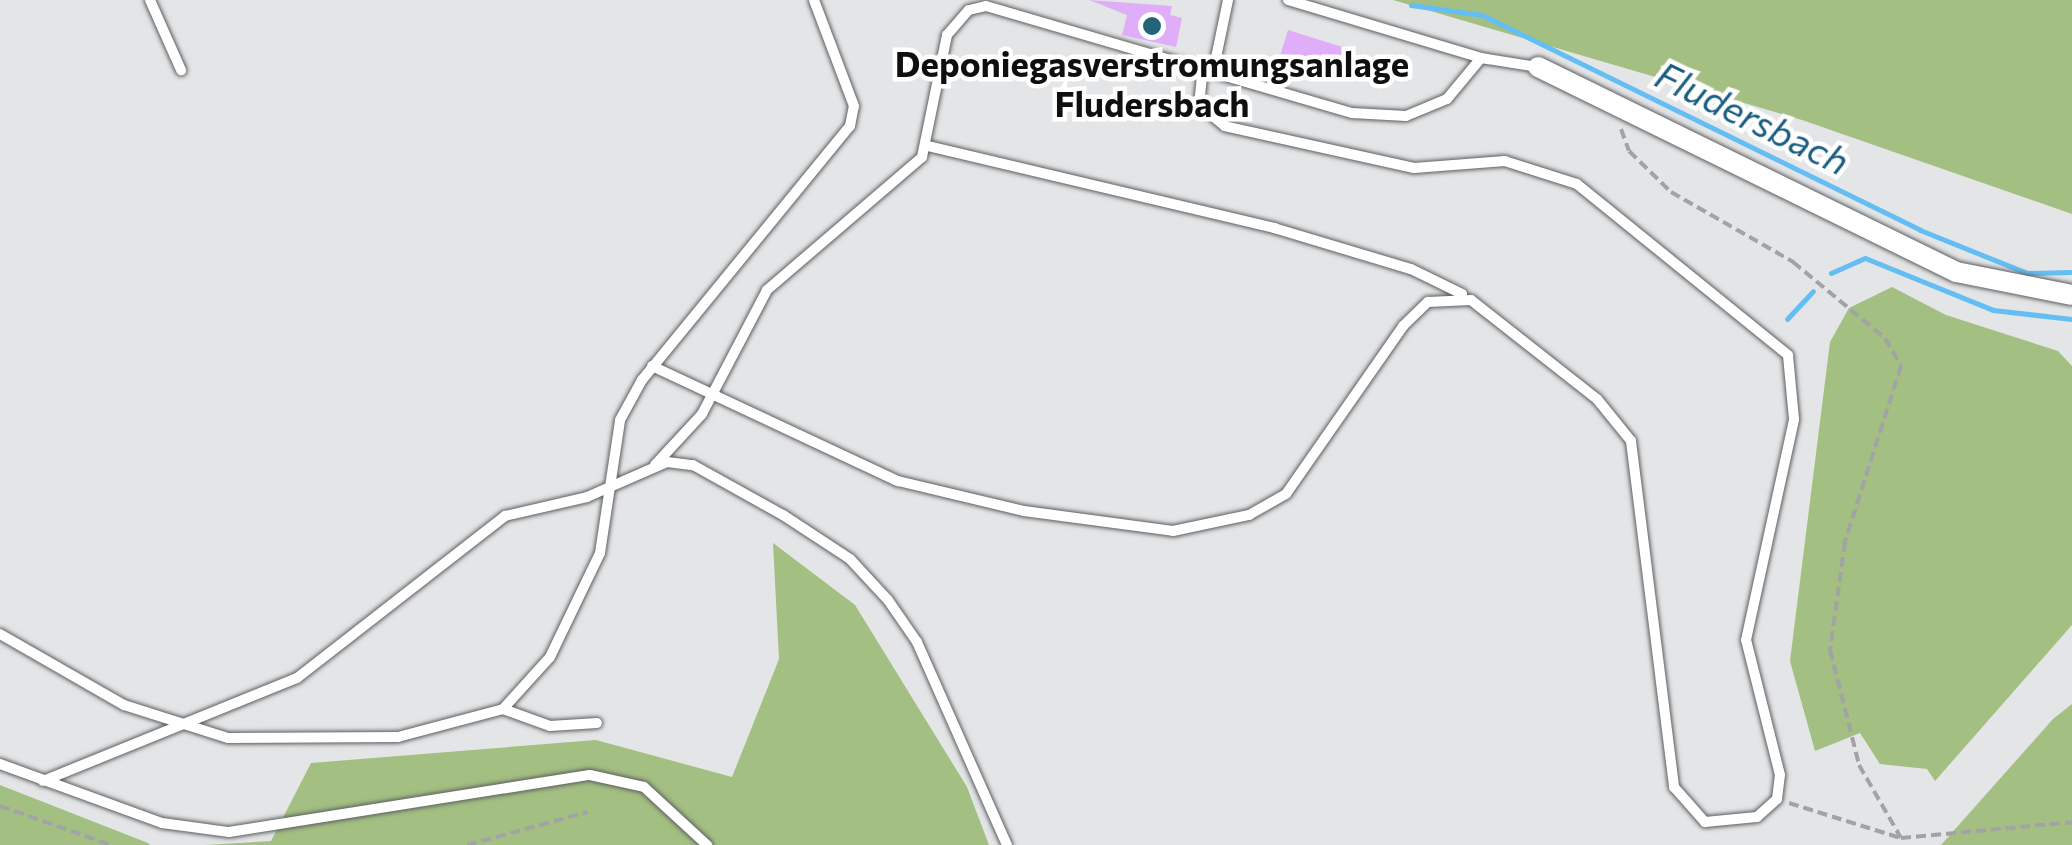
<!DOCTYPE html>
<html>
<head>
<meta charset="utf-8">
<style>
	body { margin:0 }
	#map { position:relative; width:2072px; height:845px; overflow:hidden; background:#e3e5e7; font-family:Commissioner,sans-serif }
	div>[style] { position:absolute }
	.green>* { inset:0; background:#a3bf82 }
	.stream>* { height:5px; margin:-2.5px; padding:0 2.5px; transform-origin:2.5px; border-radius:2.5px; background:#64bef3 }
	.building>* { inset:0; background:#e0aef8 }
	.path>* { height:4px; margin-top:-2px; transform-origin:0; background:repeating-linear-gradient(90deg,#a1a3a5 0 10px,transparent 0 15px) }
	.roads { filter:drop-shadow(0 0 2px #5d5f60) drop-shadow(0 0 2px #5d5f60) }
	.service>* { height:10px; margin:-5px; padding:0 5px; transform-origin:5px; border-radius:5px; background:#fff }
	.minor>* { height:20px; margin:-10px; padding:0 10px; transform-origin:10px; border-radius:10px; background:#fff }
	.dots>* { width:28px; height:28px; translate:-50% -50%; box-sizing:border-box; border:5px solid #fff; border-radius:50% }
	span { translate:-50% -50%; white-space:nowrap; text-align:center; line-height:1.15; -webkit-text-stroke:9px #fff; paint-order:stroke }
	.poi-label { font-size:35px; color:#0e0f0f; font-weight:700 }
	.water-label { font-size:38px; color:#1a5e81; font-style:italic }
</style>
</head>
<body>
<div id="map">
	<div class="green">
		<i style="clip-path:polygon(1393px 0,2072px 0,2072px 214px,1802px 120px)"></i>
		<i style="clip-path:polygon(1892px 287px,1946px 315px,2058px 351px,2072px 366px,2072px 625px,1935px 781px,1927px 769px,1880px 764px,1860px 733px,1815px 751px,1790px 661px,1830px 342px,1849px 308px)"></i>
		<i style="clip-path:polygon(773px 543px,855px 605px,967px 787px,989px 845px,205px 845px,271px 841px,311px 763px,596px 740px,732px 777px,779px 659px)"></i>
		<i style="clip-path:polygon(2072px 704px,2072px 845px,1941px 845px,2053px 719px)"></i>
		<i style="clip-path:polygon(0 785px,148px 843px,150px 845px,0 845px)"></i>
	</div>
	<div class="stream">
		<i style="left:1411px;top:5px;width:72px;rotate:8deg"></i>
		<i style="left:1482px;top:15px;width:488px;rotate:26.1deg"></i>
		<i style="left:1920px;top:230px;width:115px;rotate:21.9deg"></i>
		<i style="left:2027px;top:273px;width:45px;rotate:-1.3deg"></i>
		<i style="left:1831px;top:273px;width:37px;rotate:-24deg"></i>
		<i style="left:1865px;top:258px;width:138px;rotate:22.1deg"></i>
		<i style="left:1993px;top:310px;width:80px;rotate:6.5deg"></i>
		<i style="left:1787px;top:319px;width:38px;rotate:-47deg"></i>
	</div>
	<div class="building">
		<i style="clip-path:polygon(1089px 0,1172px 6px,1170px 15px,1182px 18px,1176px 47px,1122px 35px,1127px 15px)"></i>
		<i style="clip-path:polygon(1288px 30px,1355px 51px,1350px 73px,1280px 56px)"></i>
	</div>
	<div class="path">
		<i style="left:1621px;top:129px;width:23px;rotate:70deg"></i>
		<i style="left:1629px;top:151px;width:59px;rotate:44.3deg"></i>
		<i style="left:1671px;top:192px;width:141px;rotate:29.8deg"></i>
		<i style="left:1793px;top:262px;width:119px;rotate:39.6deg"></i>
		<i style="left:1885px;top:338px;width:32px;rotate:60deg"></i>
		<i style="left:1901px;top:366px;width:185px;rotate:107.7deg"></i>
		<i style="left:1845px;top:542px;width:109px;rotate:97.9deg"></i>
		<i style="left:1830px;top:650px;width:119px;rotate:75.8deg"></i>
		<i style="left:1859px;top:765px;width:84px;rotate:60.1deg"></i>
		<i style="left:1789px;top:803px;width:117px;rotate:17.4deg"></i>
		<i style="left:1901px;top:838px;width:172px;rotate:-5.3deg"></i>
		<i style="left:0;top:806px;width:118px;rotate:19.4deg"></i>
		<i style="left:467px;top:845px;width:125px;rotate:-15.3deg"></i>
	</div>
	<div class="roads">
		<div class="service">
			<i style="left:150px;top:0;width:77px;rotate:66.1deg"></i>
			<i style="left:1288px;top:0;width:202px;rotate:16.7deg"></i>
			<i style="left:1213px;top:72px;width:74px;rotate:-78.2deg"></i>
			<i style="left:928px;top:146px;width:356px;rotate:13.3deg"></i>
			<i style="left:1274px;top:228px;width:143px;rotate:16.7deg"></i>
			<i style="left:1411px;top:269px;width:57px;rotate:26.1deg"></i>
			<i style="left:652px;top:366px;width:272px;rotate:25.1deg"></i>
			<i style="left:898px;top:481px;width:130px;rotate:13.4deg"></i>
			<i style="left:1024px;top:511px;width:150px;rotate:7.6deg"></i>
			<i style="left:1173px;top:531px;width:78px;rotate:-11.9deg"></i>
			<i style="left:1249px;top:515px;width:43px;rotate:-29.6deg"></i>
			<i style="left:1286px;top:494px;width:205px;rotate:-55.1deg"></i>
			<i style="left:1403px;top:326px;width:35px;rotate:-44deg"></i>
			<i style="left:1428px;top:302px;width:43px;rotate:-2.7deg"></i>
			<i style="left:1471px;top:300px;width:160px;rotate:38.2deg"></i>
			<i style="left:1597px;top:399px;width:54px;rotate:51deg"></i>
			<i style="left:1631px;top:441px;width:349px;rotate:82.9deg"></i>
			<i style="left:1674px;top:787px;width:47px;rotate:48.5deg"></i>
			<i style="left:1705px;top:822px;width:52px;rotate:-5.5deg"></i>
			<i style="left:1757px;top:817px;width:27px;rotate:-42deg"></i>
			<i style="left:1777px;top:799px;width:24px;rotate:-83deg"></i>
			<i style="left:1780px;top:775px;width:139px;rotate:-104.1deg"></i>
			<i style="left:1746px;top:640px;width:226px;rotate:-77.7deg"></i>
			<i style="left:1794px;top:419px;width:64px;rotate:-95.4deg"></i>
			<i style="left:1788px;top:355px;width:272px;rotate:-141deg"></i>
			<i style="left:1577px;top:184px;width:76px;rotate:-162.3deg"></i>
			<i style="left:1505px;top:161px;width:91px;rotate:175.6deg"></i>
			<i style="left:1414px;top:168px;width:194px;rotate:-167.5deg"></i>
			<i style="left:1225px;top:126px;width:33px;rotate:-141deg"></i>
			<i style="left:1199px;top:105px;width:36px;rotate:-84deg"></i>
			<i style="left:655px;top:465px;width:69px;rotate:-47.3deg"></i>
			<i style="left:702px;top:414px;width:140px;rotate:-62.3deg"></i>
			<i style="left:767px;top:290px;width:204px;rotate:-40.6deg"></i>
			<i style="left:922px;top:157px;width:125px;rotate:-78.4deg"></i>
			<i style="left:947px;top:35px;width:33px;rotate:-49deg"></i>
			<i style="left:969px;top:10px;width:17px;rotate:-13deg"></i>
			<i style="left:986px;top:6px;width:381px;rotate:16.3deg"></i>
			<i style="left:1352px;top:113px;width:54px;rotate:3.2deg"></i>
			<i style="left:1406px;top:116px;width:44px;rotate:-22.5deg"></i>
			<i style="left:1447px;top:99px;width:53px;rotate:-50.3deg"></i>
			<i style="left:1481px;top:58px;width:58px;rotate:9deg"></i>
			<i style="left:0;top:634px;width:143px;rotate:29.8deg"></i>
			<i style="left:124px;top:705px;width:109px;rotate:17.6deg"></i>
			<i style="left:228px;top:738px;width:170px;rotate:-0.3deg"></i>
			<i style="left:398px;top:737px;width:109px;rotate:-14.9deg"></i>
			<i style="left:503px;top:709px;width:70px;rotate:-47.9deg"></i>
			<i style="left:550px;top:657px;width:115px;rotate:-64.3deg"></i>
			<i style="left:600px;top:553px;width:134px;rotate:-81.4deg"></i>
			<i style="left:620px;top:420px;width:46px;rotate:-61.2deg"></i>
			<i style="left:642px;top:380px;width:328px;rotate:-50.7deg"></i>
			<i style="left:850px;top:126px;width:20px;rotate:-79deg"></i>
			<i style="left:854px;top:106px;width:113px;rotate:-110.7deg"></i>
			<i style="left:503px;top:709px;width:50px;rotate:19.9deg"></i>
			<i style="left:550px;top:726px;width:47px;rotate:-3.7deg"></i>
			<i style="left:0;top:764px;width:172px;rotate:20deg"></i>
			<i style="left:162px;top:823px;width:68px;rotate:7.7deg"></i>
			<i style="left:229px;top:832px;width:365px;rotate:-9deg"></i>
			<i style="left:590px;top:775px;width:55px;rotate:12.5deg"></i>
			<i style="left:644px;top:787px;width:86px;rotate:42.6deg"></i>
			<i style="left:43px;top:781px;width:274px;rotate:-22.1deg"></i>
			<i style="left:297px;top:678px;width:264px;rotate:-37.9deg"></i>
			<i style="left:505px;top:516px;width:84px;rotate:-13deg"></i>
			<i style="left:587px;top:497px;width:87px;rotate:-23.6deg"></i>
			<i style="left:667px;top:462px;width:26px;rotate:7deg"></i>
			<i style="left:693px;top:465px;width:103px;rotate:29.1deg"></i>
			<i style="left:783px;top:515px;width:80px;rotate:33.3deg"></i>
			<i style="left:850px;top:559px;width:56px;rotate:47.2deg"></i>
			<i style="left:888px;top:600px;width:51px;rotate:55.4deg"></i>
			<i style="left:917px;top:642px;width:222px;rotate:66.1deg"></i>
		</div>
		<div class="minor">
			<i style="left:1538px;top:67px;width:466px;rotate:26.1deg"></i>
			<i style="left:1956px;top:272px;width:118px;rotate:11.2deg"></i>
		</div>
	</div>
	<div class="dots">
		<i style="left:1152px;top:26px;background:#246479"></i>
	</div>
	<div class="poi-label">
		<span style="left:1152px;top:83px">Deponiegasverstromungsanlage<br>Fludersbach</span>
	</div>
	<div class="water-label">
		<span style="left:1753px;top:117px;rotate:26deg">Fludersbach</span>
	</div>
</div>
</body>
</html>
